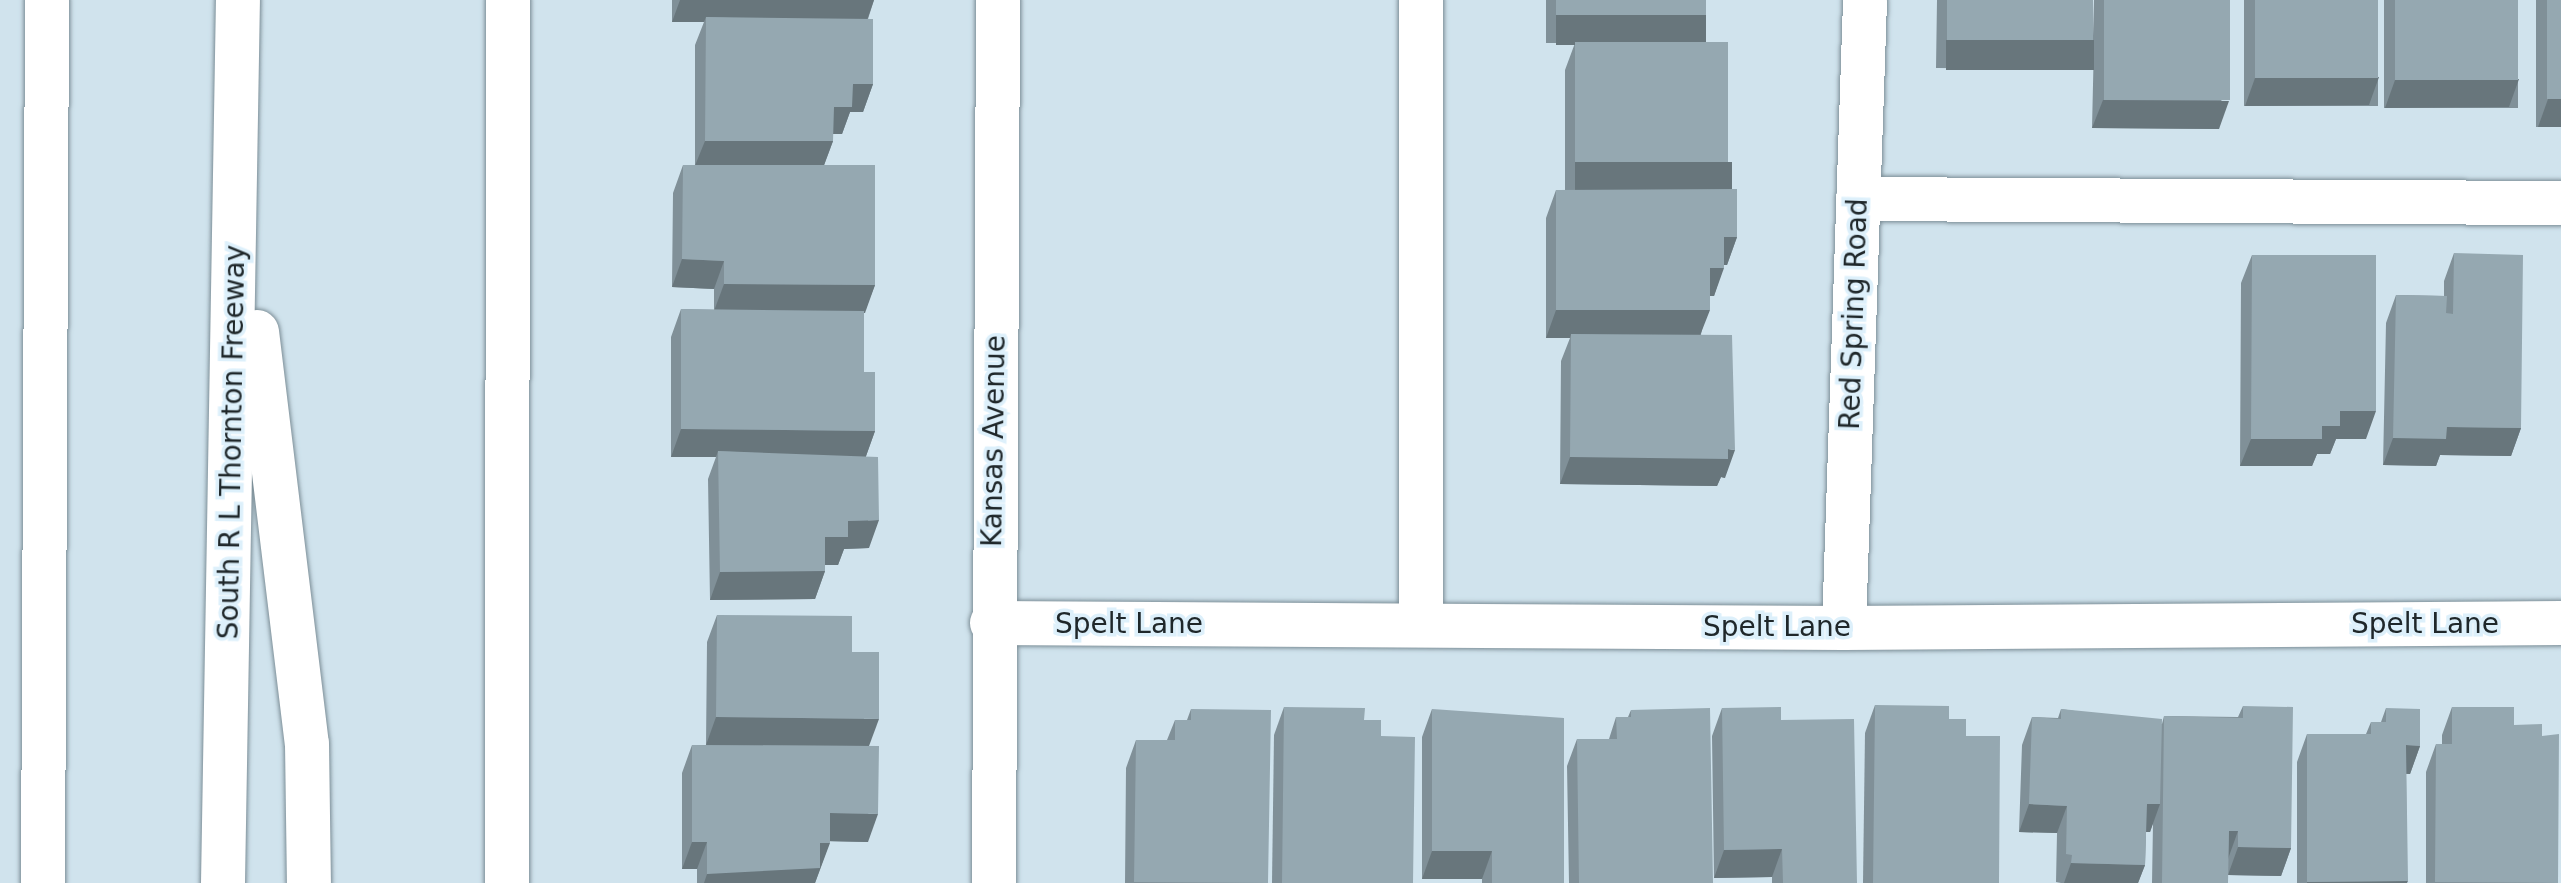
<!DOCTYPE html>
<html>
<head>
<meta charset="utf-8">
<style>
	body { margin:0 }
	#map { position:relative; width:2561px; height:883px; overflow:hidden; background:#d0e3ed; font-family:"DejaVu Sans",sans-serif }
	div>[style] { position:absolute }
	.roads { filter:drop-shadow(0 0 2px #7c8e97) drop-shadow(0 0 2px #7c8e97) }
	.minor>* { height:44px; margin:-22px; padding:0 22px; transform-origin:22px; border-radius:22px; background:#fff }
	.major>* { height:44px; margin:-22px; padding:0 22px; transform-origin:22px; border-radius:22px; background:#fff }
	.highway>* { height:44px; margin:-22px; padding:0 22px; transform-origin:22px; border-radius:22px; background:#fff }
	.wall>* { inset:0; background:#809098; transform-origin:0 0 }
	.shaded-wall>* { inset:0; background:#68767c; transform-origin:0 0 }
	.building>* { inset:0; background:#95a8b1; transform-origin:0 0 }
	span { translate:-50% -50%; white-space:nowrap; text-align:center; line-height:1.15; -webkit-text-stroke:7px #ddf0fb; paint-order:stroke }
	.street-label { font-size:28px; color:#1f272a }
</style>
</head>
<body>
<div id="map">
	<div class="roads">
		<div class="minor">
			<i style="left:1421px;top:0;width:625px;rotate:90deg"></i>
			<i style="left:1858px;top:199px;width:703px;rotate:0.33deg"></i>
			<i style="left:992px;top:623px;width:852px;rotate:0.34deg"></i>
			<i style="left:1844px;top:628px;width:717px;rotate:-0.4deg"></i>
			<i style="left:1844px;top:628px;width:628px;rotate:-88.08deg"></i>
			<i style="left:994px;top:883px;width:883px;rotate:-89.74deg"></i>
		</div>
		<div class="major">
			<i style="left:507px;top:883px;width:883px;rotate:-89.94deg"></i>
		</div>
		<div class="highway">
			<i style="left:257px;top:332px;width:415px;rotate:83.1deg"></i>
			<i style="left:307px;top:744px;width:139px;rotate:89.2deg"></i>
			<i style="left:43px;top:883px;width:883px;rotate:-89.74deg"></i>
			<i style="left:223px;top:883px;width:883px;rotate:-89.03deg"></i>
		</div>
	</div>
	<div class="wall">
		<i style="clip-path:polygon(672px 0,874px 0,868px 19px,873px 84px,863px 112px,850px 112px,842px 134px,833px 134px,833px 141px,824px 165px,875px 285px,864px 313px,864px 372px,875px 431px,866px 456px,869px 548px,844px 549px,838px 565px,825px 565px,825px 571px,815px 599px,710px 600px,708px 479px,716px 457px,671px 457px,671px 337px,681px 309px,714px 310px,714px 289px,672px 287px,673px 193px,683px 165px,695px 165px,695px 45px,704px 22px,672px 22px)"></i>
		<i style="clip-path:polygon(1546px 0,1706px 0,1706px 15px,1696px 43px,1722px 189px,1737px 237px,1727px 265px,1724px 265px,1714px 296px,1710px 296px,1701px 334px,1725px 478px,1721px 477px,1717px 486px,1560px 484px,1561px 361px,1570px 338px,1546px 338px,1546px 218px,1556px 190px,1700px 190px,1565px 190px,1565px 70px,1575px 43px,1546px 43px)"></i>
		<i style="clip-path:polygon(1937px 0,2093px 0,2094px 36px,2094px 0,2230px 0,2219px 129px,2092px 128px,2094px 41px,2083px 69px,1936px 68px)"></i>
		<i style="left:2244px;top:0;width:134px;height:106px"></i>
		<i style="left:2384px;top:0;width:134px;height:108px"></i>
		<i style="left:2536px;top:0;width:25px;height:127px"></i>
		<i style="clip-path:polygon(2454px 253px,2521px 428px,2511px 456px,2440px 455px,2436px 466px,2383px 465px,2386px 323px,2396px 295px,2444px 296px,2444px 281px)"></i>
		<i style="clip-path:polygon(2252px 255px,2366px 439px,2336px 439px,2330px 454px,2317px 454px,2312px 466px,2240px 466px,2241px 283px)"></i>
		<i style="clip-path:polygon(717px 615px,852px 652px,869px 746px,868px 842px,830px 841px,815px 883px,697px 883px,697px 869px,682px 869px,682px 773px,692px 745px,706px 745px,707px 642px)"></i>
		<i style="clip-path:polygon(1875px 705px,1949px 719px,1966px 736px,1999px 883px,1863px 883px,1865px 733px)"></i>
		<i style="clip-path:polygon(2243px 706px,2291px 848px,2281px 876px,2228px 875px,2228px 883px,2152px 883px,2153px 823px,2150px 832px,2146px 832px,2145px 865px,2138px 883px,2061px 883px,2056px 882px,2057px 833px,2019px 832px,2022px 745px,2032px 717px,2058px 718px,2061px 709px,2162px 724px,2164px 716px,2238px 717px)"></i>
		<i style="clip-path:polygon(1284px 707px,1364px 720px,1381px 736px,1413px 883px,1272px 883px,1274px 735px)"></i>
		<i style="clip-path:polygon(2452px 707px,2514px 725px,2542px 736px,2558px 883px,2426px 883px,2426px 772px,2436px 744px,2442px 744px,2442px 735px)"></i>
		<i style="clip-path:polygon(1722px 708px,1781px 720px,1857px 883px,1772px 883px,1772px 877px,1714px 878px,1712px 736px)"></i>
		<i style="clip-path:polygon(2386px 708px,2420px 746px,2410px 774px,2406px 774px,2407px 883px,2297px 883px,2297px 762px,2307px 734px,2366px 734px,2371px 722px,2381px 722px)"></i>
		<i style="clip-path:polygon(1191px 709px,1268px 883px,1125px 883px,1126px 768px,1136px 740px,1167px 740px,1175px 720px,1187px 720px)"></i>
		<i style="clip-path:polygon(1432px 709px,1564px 883px,1482px 883px,1482px 879px,1422px 879px,1422px 737px)"></i>
		<i style="clip-path:polygon(1631px 710px,1713px 883px,1569px 883px,1567px 766px,1577px 739px,1609px 739px,1616px 717px,1628px 717px)"></i>
	</div>
	<div class="shaded-wall">
		<i style="clip-path:polygon(680px 0,874px 0,866px 23px,706px 17px,704px 22px,672px 22px)"></i>
		<i style="left:1556px;top:15px;width:150px;height:30px"></i>
		<i style="left:1946px;top:40px;width:148px;height:30px"></i>
		<i style="clip-path:polygon(2379px 77px,2369px 105px,2245px 106px,2255px 78px)"></i>
		<i style="clip-path:polygon(2519px 79px,2509px 107px,2385px 108px,2395px 80px)"></i>
		<i style="clip-path:polygon(853px 84px,873px 84px,863px 112px,850px 112px,842px 134px,824px 134px,834px 107px)"></i>
		<i style="clip-path:polygon(2548px 99px,2561px 99px,2561px 127px,2538px 127px)"></i>
		<i style="clip-path:polygon(2103px 100px,2229px 101px,2219px 129px,2092px 128px)"></i>
		<i style="clip-path:polygon(705px 141px,833px 141px,823px 168px,694px 168px)"></i>
		<i style="left:1575px;top:162px;width:157px;height:30px"></i>
		<i style="clip-path:polygon(1724px 237px,1737px 237px,1727px 265px,1714px 265px)"></i>
		<i style="clip-path:polygon(682px 259px,724px 261px,714px 289px,672px 287px)"></i>
		<i style="clip-path:polygon(1710px 268px,1724px 268px,1714px 296px,1699px 296px)"></i>
		<i style="clip-path:polygon(724px 284px,875px 285px,865px 313px,714px 311px)"></i>
		<i style="clip-path:polygon(1556px 310px,1710px 310px,1699px 338px,1571px 334px,1570px 338px,1546px 338px)"></i>
		<i style="clip-path:polygon(2340px 411px,2376px 411px,2366px 439px,2336px 439px,2330px 454px,2317px 454px,2312px 466px,2240px 466px,2251px 439px,2322px 426px)"></i>
		<i style="clip-path:polygon(2447px 427px,2521px 428px,2511px 456px,2440px 455px,2436px 466px,2383px 465px,2393px 438px)"></i>
		<i style="clip-path:polygon(681px 429px,875px 431px,865px 459px,718px 451px,716px 457px,671px 457px)"></i>
		<i style="clip-path:polygon(1728px 449px,1735px 450px,1725px 478px,1721px 477px,1717px 486px,1560px 484px,1570px 457px)"></i>
		<i style="clip-path:polygon(879px 520px,869px 548px,844px 549px,838px 565px,815px 565px,825px 537px,848px 521px)"></i>
		<i style="clip-path:polygon(825px 571px,815px 599px,710px 600px,720px 572px)"></i>
		<i style="clip-path:polygon(716px 717px,879px 719px,869px 746px,706px 745px)"></i>
		<i style="clip-path:polygon(2406px 745px,2420px 746px,2410px 774px,2396px 773px)"></i>
		<i style="clip-path:polygon(2029px 804px,2067px 806px,2057px 833px,2019px 832px)"></i>
		<i style="clip-path:polygon(2147px 804px,2160px 804px,2150px 832px,2136px 832px)"></i>
		<i style="clip-path:polygon(830px 813px,878px 814px,868px 842px,820px 841px)"></i>
		<i style="clip-path:polygon(2229px 831px,2238px 831px,2228px 859px)"></i>
		<i style="clip-path:polygon(692px 842px,707px 842px,697px 869px,682px 869px)"></i>
		<i style="clip-path:polygon(820px 843px,830px 843px,815px 883px,704px 883px,707px 874px)"></i>
		<i style="clip-path:polygon(2238px 847px,2291px 848px,2281px 876px,2228px 875px)"></i>
		<i style="clip-path:polygon(1782px 849px,1772px 877px,1714px 878px,1724px 850px)"></i>
		<i style="clip-path:polygon(1432px 851px,1492px 851px,1482px 879px,1422px 879px)"></i>
		<i style="clip-path:polygon(2071px 863px,2145px 865px,2138px 883px,2064px 883px)"></i>
		<i style="clip-path:polygon(2408px 881px,2407px 883px,2307px 883px,2307px 882px)"></i>
	</div>
	<div class="building">
		<i style="left:1556px;top:0;width:150px;height:15px"></i>
		<i style="left:1947px;top:0;width:146px;height:40px"></i>
		<i style="left:2104px;top:0;width:126px;height:100px"></i>
		<i style="left:2255px;top:0;width:123px;height:78px"></i>
		<i style="left:2395px;top:0;width:123px;height:80px"></i>
		<i style="left:2547px;top:0;width:14px;height:99px"></i>
		<i style="clip-path:polygon(706px 17px,873px 19px,873px 84px,853px 84px,852px 107px,834px 107px,833px 141px,705px 141px)"></i>
		<i style="left:1575px;top:42px;width:153px;height:120px"></i>
		<i style="clip-path:polygon(683px 165px,875px 165px,875px 285px,724px 284px,724px 261px,682px 259px)"></i>
		<i style="clip-path:polygon(1737px 189px,1737px 237px,1724px 237px,1724px 268px,1710px 268px,1710px 310px,1556px 310px,1556px 190px)"></i>
		<i style="clip-path:polygon(2454px 253px,2523px 255px,2521px 428px,2447px 427px,2446px 439px,2393px 438px,2396px 295px,2447px 296px,2446px 313px,2453px 314px)"></i>
		<i style="clip-path:polygon(2252px 255px,2376px 255px,2376px 411px,2340px 411px,2340px 426px,2322px 426px,2322px 439px,2251px 439px)"></i>
		<i style="clip-path:polygon(681px 309px,864px 311px,864px 372px,875px 372px,875px 431px,681px 429px)"></i>
		<i style="clip-path:polygon(1571px 334px,1732px 335px,1735px 450px,1728px 449px,1728px 459px,1570px 457px)"></i>
		<i style="clip-path:polygon(718px 451px,878px 457px,879px 520px,848px 521px,848px 537px,825px 537px,825px 571px,720px 572px)"></i>
		<i style="clip-path:polygon(717px 615px,852px 616px,852px 652px,879px 652px,879px 719px,716px 717px)"></i>
		<i style="clip-path:polygon(1875px 705px,1949px 706px,1949px 719px,1966px 719px,1966px 736px,2000px 736px,1999px 883px,1873px 883px)"></i>
		<i style="clip-path:polygon(2243px 706px,2293px 707px,2291px 848px,2238px 847px,2238px 831px,2229px 831px,2228px 883px,2162px 883px,2164px 716px,2243px 718px)"></i>
		<i style="clip-path:polygon(1284px 707px,1365px 708px,1364px 720px,1381px 720px,1381px 736px,1415px 737px,1413px 883px,1282px 883px)"></i>
		<i style="clip-path:polygon(1781px 707px,1781px 720px,1854px 719px,1857px 883px,1783px 883px,1782px 849px,1724px 850px,1722px 708px)"></i>
		<i style="clip-path:polygon(2452px 707px,2514px 707px,2514px 725px,2542px 724px,2542px 736px,2559px 734px,2558px 883px,2435px 882px,2436px 744px,2452px 744px)"></i>
		<i style="clip-path:polygon(1710px 708px,1713px 883px,1579px 883px,1577px 739px,1617px 739px,1616px 717px,1631px 717px,1631px 710px)"></i>
		<i style="clip-path:polygon(2386px 708px,2420px 709px,2420px 746px,2406px 745px,2408px 881px,2307px 882px,2307px 734px,2371px 734px,2371px 722px,2386px 722px)"></i>
		<i style="clip-path:polygon(1191px 709px,1271px 710px,1268px 883px,1134px 882px,1136px 740px,1175px 740px,1175px 720px,1191px 720px)"></i>
		<i style="clip-path:polygon(1432px 709px,1564px 718px,1564px 883px,1492px 883px,1492px 851px,1432px 851px)"></i>
		<i style="clip-path:polygon(2061px 709px,2162px 719px,2160px 804px,2147px 804px,2145px 865px,2071px 863px,2072px 855px,2066px 854px,2067px 806px,2029px 804px,2032px 717px,2061px 719px)"></i>
		<i style="clip-path:polygon(692px 745px,879px 746px,878px 814px,830px 813px,830px 843px,820px 843px,820px 868px,707px 874px,707px 842px,692px 842px)"></i>
	</div>
	<div class="street-label">
		<span style="left:1854px;top:314px;rotate:-88deg">Red Spring Road</span>
		<span style="left:994px;top:441px;rotate:-89deg">Kansas Avenue</span>
		<span style="left:232px;top:442px;rotate:-89deg">South R L Thornton Freeway</span>
		<span style="left:1129px;top:624px">Spelt Lane</span>
		<span style="left:2425px;top:624px">Spelt Lane</span>
		<span style="left:1777px;top:627px">Spelt Lane</span>
	</div>
</div>
</body>
</html>
